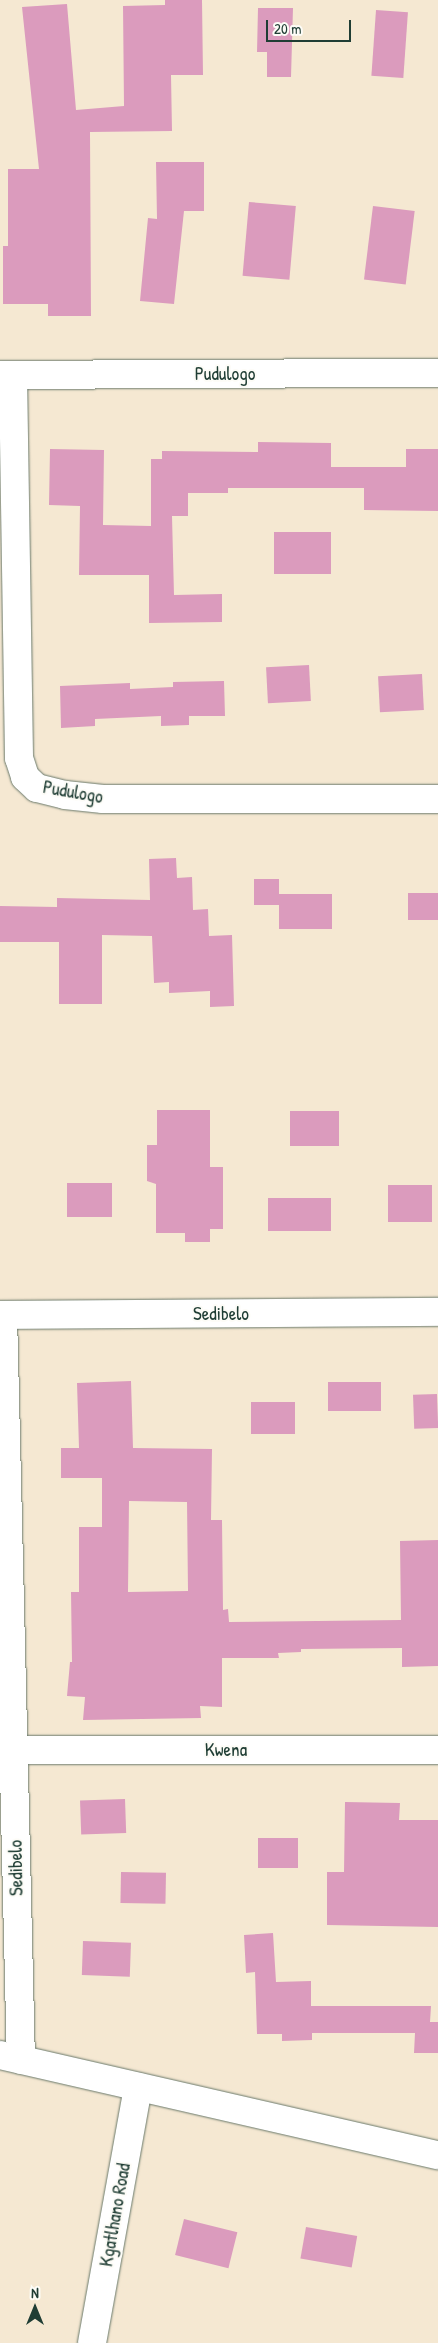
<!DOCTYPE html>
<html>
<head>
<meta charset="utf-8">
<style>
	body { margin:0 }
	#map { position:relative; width:438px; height:2343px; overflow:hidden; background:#f5e8d2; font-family:"Patrick Hand",sans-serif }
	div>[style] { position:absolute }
	.building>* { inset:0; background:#db9bbd; transform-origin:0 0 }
	.roads { filter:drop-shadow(0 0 1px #6a796b) drop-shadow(0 0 1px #6a796b) }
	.street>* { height:28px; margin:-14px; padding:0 14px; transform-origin:14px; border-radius:14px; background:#fff }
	span { translate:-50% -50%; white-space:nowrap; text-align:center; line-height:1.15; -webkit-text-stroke:4px #fdfcf7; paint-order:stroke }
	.street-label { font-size:19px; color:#1f3d34 }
	.north { position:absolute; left:10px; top:2283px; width:50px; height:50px; -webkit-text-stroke:4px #fdfcf7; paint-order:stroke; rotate:0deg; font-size:14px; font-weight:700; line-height:20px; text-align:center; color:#1f3d34 }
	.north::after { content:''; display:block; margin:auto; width:18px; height:22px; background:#1f3d34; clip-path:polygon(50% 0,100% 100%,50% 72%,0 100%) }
	.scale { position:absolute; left:266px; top:20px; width:85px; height:22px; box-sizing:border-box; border:2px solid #1f3d34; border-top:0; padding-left:6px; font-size:15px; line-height:18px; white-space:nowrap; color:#1f3d34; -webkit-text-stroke:4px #fdfcf7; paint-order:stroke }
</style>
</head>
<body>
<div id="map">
	<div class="building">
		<i style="clip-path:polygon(165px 0,202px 0,203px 75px,171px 75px,172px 131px,90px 132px,91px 316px,48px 316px,48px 304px,3px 304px,3px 246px,8px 246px,8px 169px,39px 169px,22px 7px,67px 4px,76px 110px,124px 106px,123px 6px,165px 5px)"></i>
		<i style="clip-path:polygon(258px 8px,293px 8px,291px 77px,267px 77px,267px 52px,257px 52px)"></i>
		<i style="left:376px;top:10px;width:32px;height:66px;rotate:4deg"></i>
		<i style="clip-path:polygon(156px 162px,204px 162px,204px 211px,184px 211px,174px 304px,140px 301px,148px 218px,157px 219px)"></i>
		<i style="left:249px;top:202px;width:47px;height:74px;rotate:5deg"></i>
		<i style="left:373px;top:206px;width:42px;height:74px;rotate:7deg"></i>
		<i style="clip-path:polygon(258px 442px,331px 443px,331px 467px,406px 467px,406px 449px,438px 449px,438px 511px,364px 510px,364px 488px,228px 488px,228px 493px,188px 493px,188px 516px,172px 516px,174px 595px,222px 594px,222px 622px,149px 623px,149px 575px,79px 575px,80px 506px,49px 505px,50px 449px,104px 450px,103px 525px,151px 526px,151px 459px,162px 459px,162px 451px,258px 452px)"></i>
		<i style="left:274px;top:532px;width:57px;height:42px"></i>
		<i style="left:309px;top:665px;width:36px;height:43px;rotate:87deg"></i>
		<i style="left:422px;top:674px;width:36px;height:44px;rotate:87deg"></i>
		<i style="clip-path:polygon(224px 681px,225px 716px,189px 716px,189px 725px,161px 726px,161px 716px,95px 719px,95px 726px,61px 728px,60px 686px,130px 683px,130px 689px,173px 687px,173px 682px)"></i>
		<i style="clip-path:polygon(176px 858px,177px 878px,192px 877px,193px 910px,208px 909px,209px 936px,232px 935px,234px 1006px,210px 1007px,210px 991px,169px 993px,169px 982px,154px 983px,152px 936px,102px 935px,102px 1004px,59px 1004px,59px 942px,0 942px,0 906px,57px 907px,57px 898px,150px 900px,149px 859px)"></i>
		<i style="clip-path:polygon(254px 879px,279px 879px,279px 894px,332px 894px,332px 929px,279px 929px,279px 905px,254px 905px)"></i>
		<i style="left:408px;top:893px;width:30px;height:27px"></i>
		<i style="clip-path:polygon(157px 1110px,210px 1110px,210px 1167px,223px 1167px,223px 1229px,210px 1229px,210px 1242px,185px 1242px,185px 1233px,156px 1233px,156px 1184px,147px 1181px,147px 1145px,157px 1145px)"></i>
		<i style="left:339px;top:1111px;width:35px;height:49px;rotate:90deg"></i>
		<i style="left:67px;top:1183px;width:45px;height:34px"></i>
		<i style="left:432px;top:1185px;width:37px;height:44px;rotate:90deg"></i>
		<i style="left:331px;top:1198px;width:33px;height:63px;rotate:90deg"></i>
		<i style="clip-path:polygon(evenodd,131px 1381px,133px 1448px,212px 1449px,211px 1520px,222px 1520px,223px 1610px,228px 1609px,229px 1622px,401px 1620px,400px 1541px,438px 1540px,438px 1666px,402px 1667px,402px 1648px,301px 1649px,301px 1652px,278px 1653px,279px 1658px,222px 1658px,222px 1707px,200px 1706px,201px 1718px,83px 1720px,85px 1697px,67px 1696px,70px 1662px,72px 1662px,71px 1592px,79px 1592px,79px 1527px,102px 1527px,102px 1478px,61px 1478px,61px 1448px,79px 1448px,77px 1383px,131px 1381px,129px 1501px,187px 1502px,188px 1591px,128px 1592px,129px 1501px)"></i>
		<i style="left:328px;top:1382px;width:53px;height:29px"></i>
		<i style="left:437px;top:1394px;width:34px;height:24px;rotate:88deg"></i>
		<i style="left:251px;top:1402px;width:44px;height:32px"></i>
		<i style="left:125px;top:1799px;width:34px;height:45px;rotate:88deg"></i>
		<i style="clip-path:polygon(345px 1802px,400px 1803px,399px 1820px,438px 1820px,438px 1927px,327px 1925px,327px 1872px,344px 1872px)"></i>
		<i style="left:258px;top:1838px;width:40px;height:30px"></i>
		<i style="left:121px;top:1872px;width:45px;height:31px;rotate:1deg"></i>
		<i style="clip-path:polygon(273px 1933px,276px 1982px,311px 1981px,311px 2006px,431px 2006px,430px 2022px,438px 2022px,438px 2053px,414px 2053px,415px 2033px,312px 2033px,312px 2040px,282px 2041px,282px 2034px,257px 2034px,255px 1972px,246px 1973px,244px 1935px)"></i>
		<i style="left:83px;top:1941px;width:48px;height:34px;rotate:2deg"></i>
		<i style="left:184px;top:2219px;width:55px;height:37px;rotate:14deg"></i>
		<i style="left:306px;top:2227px;width:52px;height:32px;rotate:10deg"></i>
	</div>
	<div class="roads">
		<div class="street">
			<i style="left:0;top:375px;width:438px;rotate:-0.3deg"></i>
			<i style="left:13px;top:375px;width:383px;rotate:89.1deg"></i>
			<i style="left:19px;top:758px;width:20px;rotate:72deg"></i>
			<i style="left:25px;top:777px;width:16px;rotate:43deg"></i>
			<i style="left:37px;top:788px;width:29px;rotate:14deg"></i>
			<i style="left:65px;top:795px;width:38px;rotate:6deg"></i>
			<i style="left:103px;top:799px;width:335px"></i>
			<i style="left:0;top:1315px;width:438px;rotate:-0.4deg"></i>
			<i style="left:3px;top:1315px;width:745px;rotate:88.62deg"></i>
			<i style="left:14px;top:1750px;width:424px"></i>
			<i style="left:0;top:2055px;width:449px;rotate:12.9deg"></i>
			<i style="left:92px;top:2343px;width:260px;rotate:-79.8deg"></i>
		</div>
	</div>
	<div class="street-label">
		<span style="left:225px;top:374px">Pudulogo</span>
		<span style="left:73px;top:792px;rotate:10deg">Pudulogo</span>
		<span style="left:221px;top:1314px">Sedibelo</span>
		<span style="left:226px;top:1750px">Kwena</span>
		<span style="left:16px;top:1868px;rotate:-91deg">Sedibelo</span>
		<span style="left:115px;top:2215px;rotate:-80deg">Kgatlhano Road</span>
	</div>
	<div class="north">N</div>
	<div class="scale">20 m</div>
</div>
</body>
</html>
